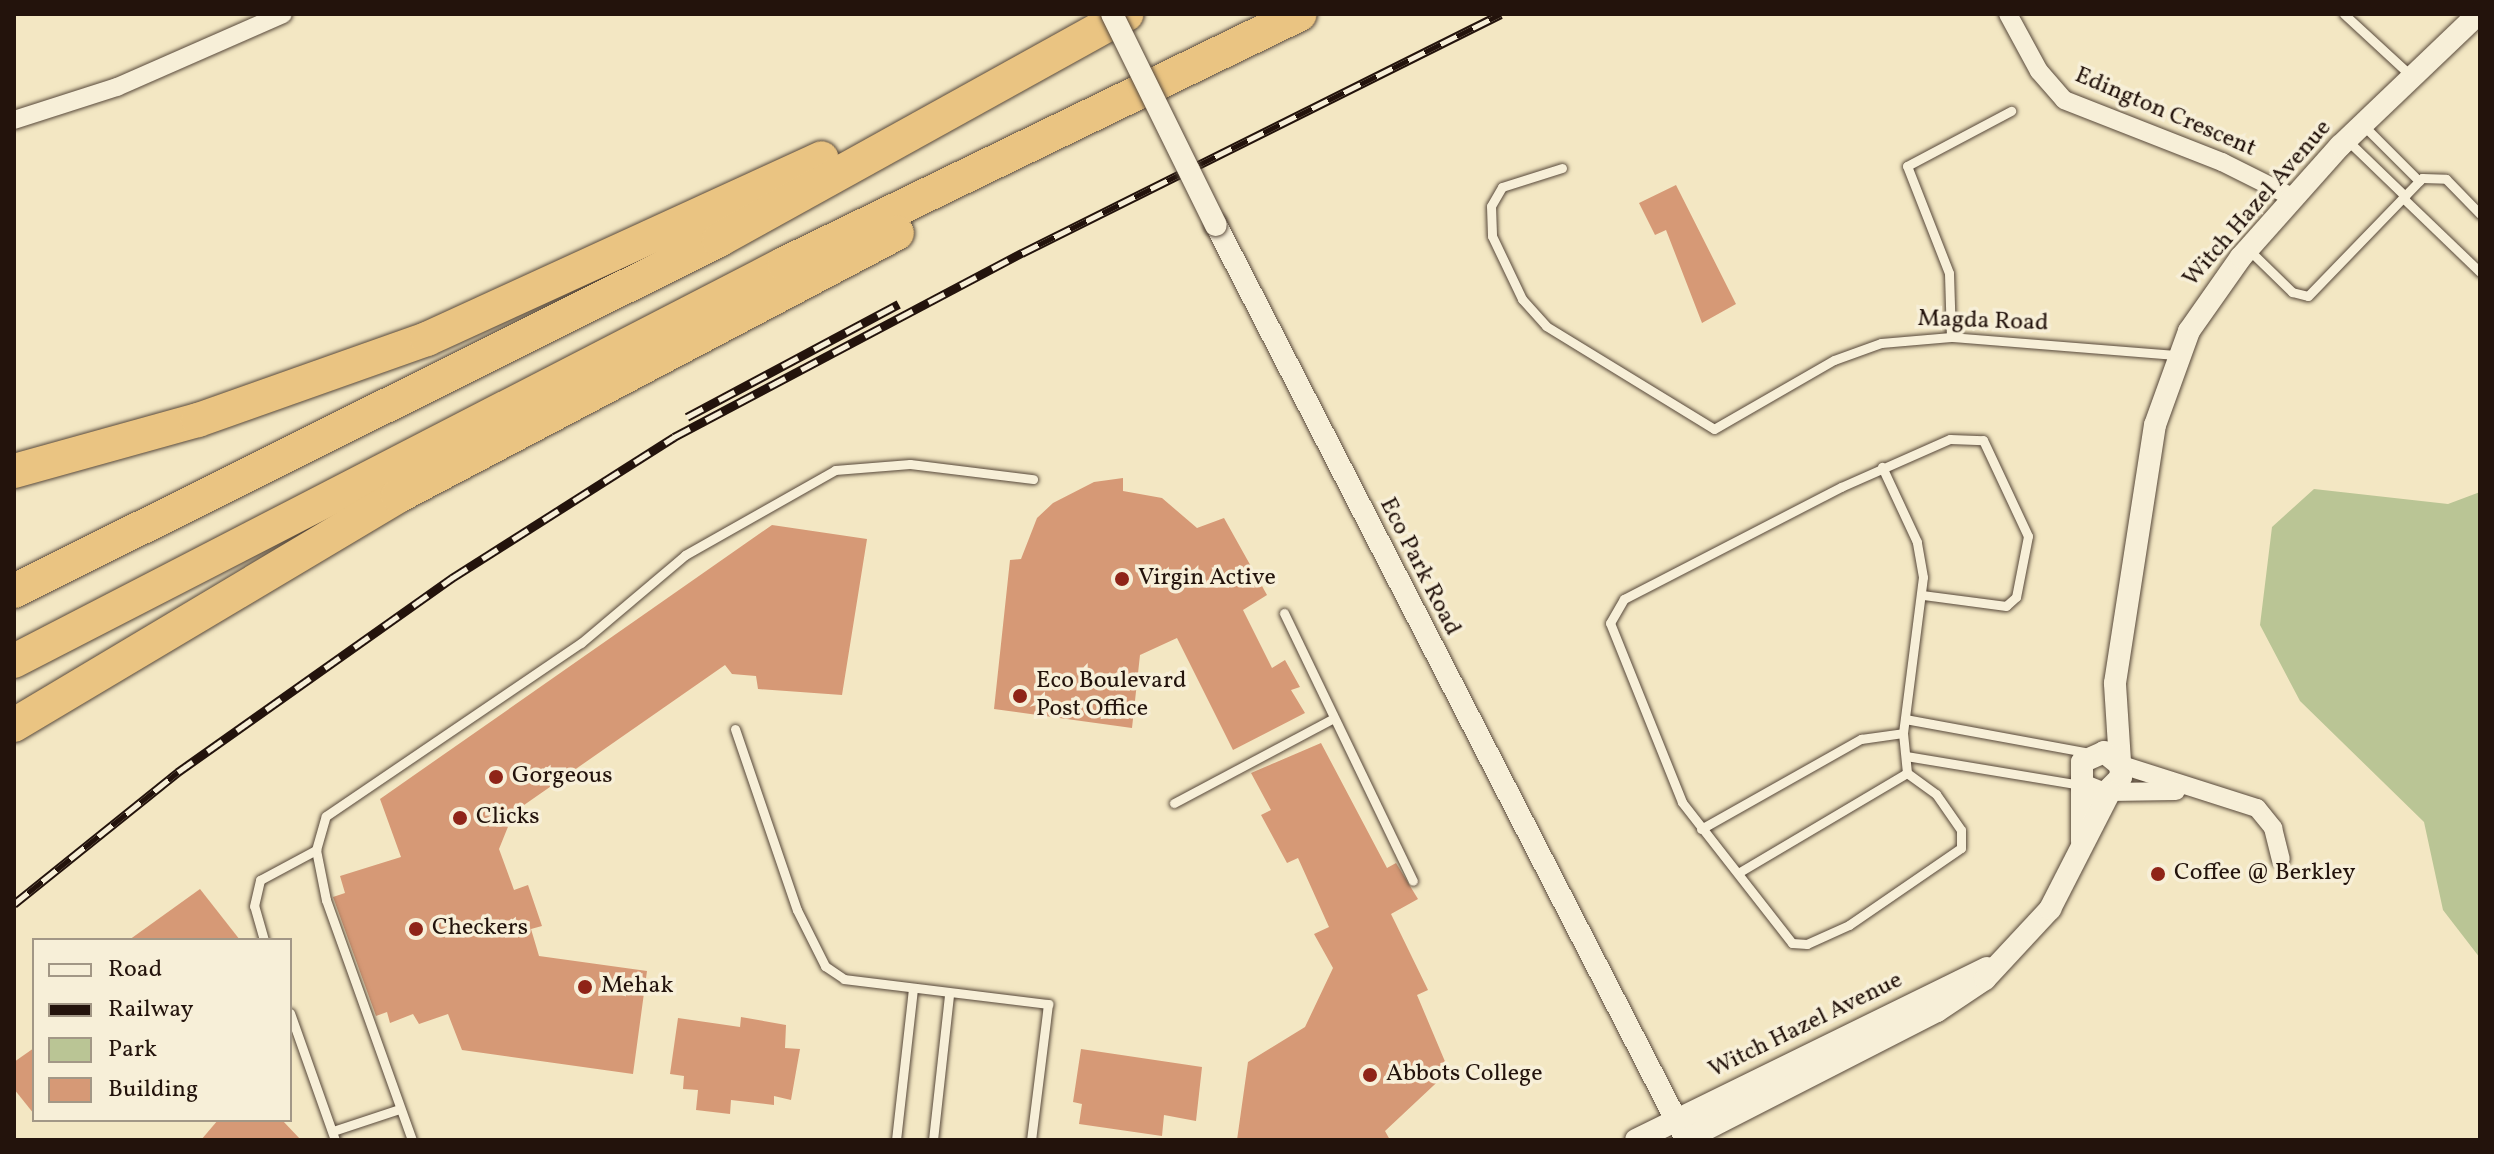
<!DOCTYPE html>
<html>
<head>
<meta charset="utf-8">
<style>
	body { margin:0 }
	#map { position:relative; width:2494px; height:1154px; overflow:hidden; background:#f3e7c3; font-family:Vollkorn,serif }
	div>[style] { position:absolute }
	.green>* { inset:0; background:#bac595 }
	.building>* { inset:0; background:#d69976 }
	.roads { filter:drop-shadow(0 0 2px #57483a) drop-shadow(0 0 2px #57483a) }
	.service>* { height:9px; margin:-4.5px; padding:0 4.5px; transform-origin:4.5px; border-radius:4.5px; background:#f7efd8 }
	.minor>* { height:18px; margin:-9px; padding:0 9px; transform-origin:9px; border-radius:9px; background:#f7efd8 }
	.tertiary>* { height:22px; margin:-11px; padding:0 11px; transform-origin:11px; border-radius:11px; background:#f7efd8 }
	.motorway>* { height:34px; margin:-17px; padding:0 17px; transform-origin:17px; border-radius:17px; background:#eac482 }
	.rail>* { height:9px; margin-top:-4.5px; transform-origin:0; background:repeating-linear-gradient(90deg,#f7efd8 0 18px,#23130c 0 36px); box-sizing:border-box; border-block:2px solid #23130c }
	.bridges { filter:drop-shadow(0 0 2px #57483a) drop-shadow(0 0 2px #57483a) }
	.tertiary-bridge>* { height:22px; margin:-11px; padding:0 11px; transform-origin:11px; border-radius:11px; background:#f7efd8 }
	.dots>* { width:22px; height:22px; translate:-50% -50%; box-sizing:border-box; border:4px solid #f7efd8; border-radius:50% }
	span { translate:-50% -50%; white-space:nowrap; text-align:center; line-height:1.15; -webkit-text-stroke:7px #f7efd8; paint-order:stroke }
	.street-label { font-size:24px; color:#23130c }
	.poi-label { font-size:24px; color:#23130c }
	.left { translate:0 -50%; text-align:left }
	.frame { position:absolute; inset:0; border:16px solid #23130c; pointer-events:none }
	.legend { position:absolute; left:32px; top:938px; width:260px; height:184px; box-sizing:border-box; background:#f7efd8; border:2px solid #a29786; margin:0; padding:10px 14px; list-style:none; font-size:24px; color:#23130c }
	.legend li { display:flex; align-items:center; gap:16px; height:40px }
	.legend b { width:40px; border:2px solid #a29786 }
</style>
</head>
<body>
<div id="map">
	<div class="green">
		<i style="clip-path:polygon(2314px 489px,2448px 504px,2480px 492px,2480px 958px,2443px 910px,2424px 822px,2300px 701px,2260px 625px,2272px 527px)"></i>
	</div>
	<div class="building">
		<i style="clip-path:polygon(1676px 185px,1736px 304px,1702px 323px,1666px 230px,1655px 235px,1639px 203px)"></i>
		<i style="clip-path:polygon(1123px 478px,1123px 491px,1162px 498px,1197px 528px,1224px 518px,1267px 595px,1243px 610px,1272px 668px,1285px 660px,1300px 687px,1291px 690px,1305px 713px,1233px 750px,1177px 638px,1140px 655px,1132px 728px,994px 709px,1010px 560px,1021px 559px,1037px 518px,1053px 503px,1094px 482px)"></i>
		<i style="clip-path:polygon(772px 525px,867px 539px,842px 695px,758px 689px,756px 676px,732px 674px,725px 665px,514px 812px,499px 849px,514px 890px,528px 885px,542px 926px,531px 929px,539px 956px,647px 971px,633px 1074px,462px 1050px,448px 1014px,419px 1024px,413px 1014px,390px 1023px,387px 1012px,376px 1016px,333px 897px,345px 893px,340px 876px,401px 857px,380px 799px)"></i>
		<i style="clip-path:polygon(1321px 743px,1387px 868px,1396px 863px,1418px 899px,1391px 914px,1428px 990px,1417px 995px,1449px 1071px,1385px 1131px,1390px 1140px,1237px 1140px,1248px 1062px,1305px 1027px,1333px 968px,1314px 934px,1329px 927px,1298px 858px,1287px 863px,1261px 815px,1271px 810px,1251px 773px)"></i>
		<i style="clip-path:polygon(200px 889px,240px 940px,129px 940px)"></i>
		<i style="clip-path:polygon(741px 1017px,786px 1025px,785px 1048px,800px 1049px,791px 1100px,774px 1096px,774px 1105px,731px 1100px,730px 1114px,696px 1110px,698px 1090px,683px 1089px,684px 1076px,670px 1074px,678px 1018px,740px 1027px)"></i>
		<i style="clip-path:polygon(34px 1048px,34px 1114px,14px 1089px,14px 1062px)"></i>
		<i style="clip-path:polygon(1081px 1049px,1202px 1067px,1196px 1121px,1164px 1115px,1162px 1136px,1079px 1124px,1082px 1104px,1073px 1102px)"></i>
		<i style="clip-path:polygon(218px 1120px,282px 1120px,301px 1140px,201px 1140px)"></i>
	</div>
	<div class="roads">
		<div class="service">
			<i style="left:2344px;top:14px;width:88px;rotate:42.7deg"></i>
			<i style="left:2364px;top:126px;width:78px;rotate:45deg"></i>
			<i style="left:2347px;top:140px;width:81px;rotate:44deg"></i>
			<i style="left:1562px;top:168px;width:63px;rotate:162.4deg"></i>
			<i style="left:1502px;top:187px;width:22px;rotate:120deg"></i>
			<i style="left:1491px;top:206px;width:30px;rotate:88deg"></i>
			<i style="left:1492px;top:236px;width:70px;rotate:64.5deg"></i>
			<i style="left:1522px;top:299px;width:36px;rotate:48deg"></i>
			<i style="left:1546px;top:326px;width:197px;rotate:31.5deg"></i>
			<i style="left:1714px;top:429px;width:138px;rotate:-29.9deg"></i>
			<i style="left:1834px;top:360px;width:50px;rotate:-19.9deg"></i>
			<i style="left:1881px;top:343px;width:70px;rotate:-4.9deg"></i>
			<i style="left:1951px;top:337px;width:227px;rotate:4.6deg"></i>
			<i style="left:2403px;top:198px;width:107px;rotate:43.9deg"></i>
			<i style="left:2248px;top:249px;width:62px;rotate:44.3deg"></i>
			<i style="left:2292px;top:292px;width:16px;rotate:14deg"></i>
			<i style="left:2308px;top:296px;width:164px;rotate:-46deg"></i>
			<i style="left:2422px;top:178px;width:24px;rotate:2deg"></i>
			<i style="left:2446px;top:179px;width:49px;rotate:45.8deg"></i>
			<i style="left:1951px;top:337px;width:64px;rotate:-91.8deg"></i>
			<i style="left:1949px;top:273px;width:115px;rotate:-111.4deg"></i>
			<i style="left:1907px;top:166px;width:118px;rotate:-27.9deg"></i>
			<i style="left:1284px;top:613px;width:297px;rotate:64.3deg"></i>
			<i style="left:1905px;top:719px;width:189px;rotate:10.4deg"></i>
			<i style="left:735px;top:729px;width:191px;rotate:71.1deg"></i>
			<i style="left:797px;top:910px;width:63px;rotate:63.4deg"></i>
			<i style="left:825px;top:966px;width:23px;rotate:34deg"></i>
			<i style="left:844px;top:979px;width:206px;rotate:7deg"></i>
			<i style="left:1048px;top:1004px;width:137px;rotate:97.1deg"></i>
			<i style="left:1906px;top:756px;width:178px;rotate:9.4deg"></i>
			<i style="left:1907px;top:773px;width:36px;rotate:36deg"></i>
			<i style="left:1936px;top:794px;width:44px;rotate:55.2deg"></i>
			<i style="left:1961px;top:830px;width:18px;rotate:90deg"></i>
			<i style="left:1961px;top:848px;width:136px;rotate:145.5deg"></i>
			<i style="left:1849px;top:925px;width:46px;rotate:155.7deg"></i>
			<i style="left:1807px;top:944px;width:15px;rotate:-176deg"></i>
			<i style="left:1792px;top:943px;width:179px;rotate:-128deg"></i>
			<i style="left:1682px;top:802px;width:193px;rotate:-111.9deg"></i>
			<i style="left:1610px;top:623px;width:28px;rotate:-60deg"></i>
			<i style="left:1624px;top:599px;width:244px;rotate:-27.3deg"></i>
			<i style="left:1841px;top:487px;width:119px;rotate:-23.8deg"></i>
			<i style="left:1950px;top:439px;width:33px;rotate:2deg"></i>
			<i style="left:1983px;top:440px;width:106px;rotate:64.9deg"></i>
			<i style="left:2028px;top:536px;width:62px;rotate:101.1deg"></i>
			<i style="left:2016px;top:597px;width:13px;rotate:138deg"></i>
			<i style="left:2006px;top:606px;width:85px;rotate:-172.5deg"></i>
			<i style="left:1174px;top:803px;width:179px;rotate:-28deg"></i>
			<i style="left:1701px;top:829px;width:184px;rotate:-29.4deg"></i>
			<i style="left:1861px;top:739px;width:42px;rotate:-8.1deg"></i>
			<i style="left:1738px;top:873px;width:196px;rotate:-30.6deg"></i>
			<i style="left:1907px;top:773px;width:40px;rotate:-95.7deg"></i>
			<i style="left:1903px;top:733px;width:157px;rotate:-82.7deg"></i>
			<i style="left:1923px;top:577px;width:36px;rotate:-100deg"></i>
			<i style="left:1917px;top:542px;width:83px;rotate:-115deg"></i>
			<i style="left:264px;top:940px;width:35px;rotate:-106deg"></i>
			<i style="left:254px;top:906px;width:27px;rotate:-77deg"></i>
			<i style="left:260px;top:880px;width:64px;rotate:-28.2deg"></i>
			<i style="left:290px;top:1013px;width:135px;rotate:70.5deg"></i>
			<i style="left:333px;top:1131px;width:70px;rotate:-18.4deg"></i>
			<i style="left:412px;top:1140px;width:255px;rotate:-109.7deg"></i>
			<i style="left:326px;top:900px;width:51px;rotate:-101.3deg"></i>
			<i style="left:316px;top:850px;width:35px;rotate:-74deg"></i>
			<i style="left:326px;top:816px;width:308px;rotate:-34.2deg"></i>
			<i style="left:581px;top:643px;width:136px;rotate:-40.2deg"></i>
			<i style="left:685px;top:555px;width:172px;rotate:-29.5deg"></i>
			<i style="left:835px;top:470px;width:75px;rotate:-4.6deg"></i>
			<i style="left:910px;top:464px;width:124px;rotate:7deg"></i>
			<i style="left:896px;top:1140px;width:152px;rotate:-83.6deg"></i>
			<i style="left:933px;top:1140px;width:147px;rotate:-83.7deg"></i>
		</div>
		<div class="minor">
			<i style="left:2008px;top:14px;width:65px;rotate:61.5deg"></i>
			<i style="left:2039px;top:71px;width:38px;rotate:49deg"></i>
			<i style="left:2064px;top:100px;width:170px;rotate:21.4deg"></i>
			<i style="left:2222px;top:162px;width:80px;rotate:26.6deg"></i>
			<i style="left:14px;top:120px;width:108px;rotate:-17.8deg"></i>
			<i style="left:117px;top:87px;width:181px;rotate:-23.7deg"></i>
			<i style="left:2119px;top:764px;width:145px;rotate:17.7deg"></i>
			<i style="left:2257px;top:808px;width:26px;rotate:51deg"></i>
			<i style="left:2273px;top:828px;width:32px;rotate:76deg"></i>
			<i style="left:2110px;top:792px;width:66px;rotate:-0.9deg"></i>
		</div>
		<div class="tertiary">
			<i style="left:1216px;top:225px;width:1028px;rotate:62.79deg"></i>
			<i style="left:2082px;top:785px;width:24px;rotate:22deg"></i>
			<i style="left:2104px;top:794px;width:24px;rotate:-45deg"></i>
			<i style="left:2121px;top:777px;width:94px;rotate:-93.7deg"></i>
			<i style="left:2115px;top:683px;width:261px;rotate:-81.2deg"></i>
			<i style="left:2155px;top:425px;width:100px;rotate:-70.1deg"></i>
			<i style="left:2189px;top:331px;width:90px;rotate:-54.9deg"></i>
			<i style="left:2241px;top:257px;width:149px;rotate:-48.3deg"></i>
			<i style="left:2340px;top:146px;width:191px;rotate:-43.7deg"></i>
			<i style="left:2082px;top:841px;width:79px;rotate:-90deg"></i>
			<i style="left:2082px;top:762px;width:24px;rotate:-24deg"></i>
			<i style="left:2104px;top:752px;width:19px;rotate:39deg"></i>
			<i style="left:1636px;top:1140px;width:391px;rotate:-26.1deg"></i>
			<i style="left:1685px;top:1140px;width:283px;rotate:-27.1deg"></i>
			<i style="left:1937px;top:1011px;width:58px;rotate:-33.7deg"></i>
			<i style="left:1985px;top:979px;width:96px;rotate:-47.1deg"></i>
			<i style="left:2050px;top:909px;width:131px;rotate:-62.9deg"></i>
		</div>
		<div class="motorway">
			<i style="left:14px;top:471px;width:191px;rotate:-15.5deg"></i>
			<i style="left:198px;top:420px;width:243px;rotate:-19.5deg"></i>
			<i style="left:427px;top:339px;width:434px;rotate:-24.6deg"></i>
			<i style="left:14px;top:591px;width:788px;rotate:-26.47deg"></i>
			<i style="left:719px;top:240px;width:466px;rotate:-29deg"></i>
			<i style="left:14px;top:661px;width:866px;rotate:-27.27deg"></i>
			<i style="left:784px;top:264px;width:573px;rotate:-25.85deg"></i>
			<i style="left:14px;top:725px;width:447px;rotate:-30.8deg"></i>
			<i style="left:398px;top:496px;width:564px;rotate:-27.79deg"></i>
		</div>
	</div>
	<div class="rail">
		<i style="left:687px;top:417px;width:240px;rotate:-28.1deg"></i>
		<i style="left:14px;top:904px;width:211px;rotate:-38.8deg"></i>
		<i style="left:178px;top:772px;width:336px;rotate:-35.3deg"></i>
		<i style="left:452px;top:578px;width:263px;rotate:-32.4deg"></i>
		<i style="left:674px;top:437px;width:394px;rotate:-27.9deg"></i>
		<i style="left:1022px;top:253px;width:535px;rotate:-26.52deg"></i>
	</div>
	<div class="bridges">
		<div class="tertiary-bridge">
			<i style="left:1112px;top:14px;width:235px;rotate:63.8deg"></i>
		</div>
	</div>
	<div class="dots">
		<i style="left:1122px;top:579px;background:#8f2418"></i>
		<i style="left:1020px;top:696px;background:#8f2418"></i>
		<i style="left:496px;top:777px;background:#8f2418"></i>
		<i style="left:460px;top:818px;background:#8f2418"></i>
		<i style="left:2158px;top:874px;background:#8f2418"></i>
		<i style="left:416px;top:929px;background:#8f2418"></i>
		<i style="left:585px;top:987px;background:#8f2418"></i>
		<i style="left:1370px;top:1075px;background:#8f2418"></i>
	</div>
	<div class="street-label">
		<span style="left:2165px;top:113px;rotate:23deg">Edington Crescent</span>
		<span style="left:2258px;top:204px;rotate:-49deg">Witch Hazel Avenue</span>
		<span style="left:1983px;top:322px;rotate:2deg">Magda Road</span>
		<span style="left:1419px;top:567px;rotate:63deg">Eco Park Road</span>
		<span style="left:1806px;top:1026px;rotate:-26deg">Witch Hazel Avenue</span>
	</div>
	<div class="poi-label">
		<span class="left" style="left:1138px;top:579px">Virgin Active</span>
		<span class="left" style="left:1036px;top:696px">Eco Boulevard<br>Post Office</span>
		<span class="left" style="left:512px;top:777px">Gorgeous</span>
		<span class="left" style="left:476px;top:818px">Clicks</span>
		<span class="left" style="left:2174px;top:874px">Coffee @ Berkley</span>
		<span class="left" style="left:432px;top:929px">Checkers</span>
		<span class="left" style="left:601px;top:987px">Mehak</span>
		<span class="left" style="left:1386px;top:1075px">Abbots College</span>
	</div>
	<div class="frame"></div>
	<ul class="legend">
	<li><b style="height:10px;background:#f7efd8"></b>Road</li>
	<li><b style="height:10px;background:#23130c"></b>Railway</li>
	<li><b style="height:22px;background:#bac595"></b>Park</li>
	<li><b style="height:22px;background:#d69976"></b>Building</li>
	</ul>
</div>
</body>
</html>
